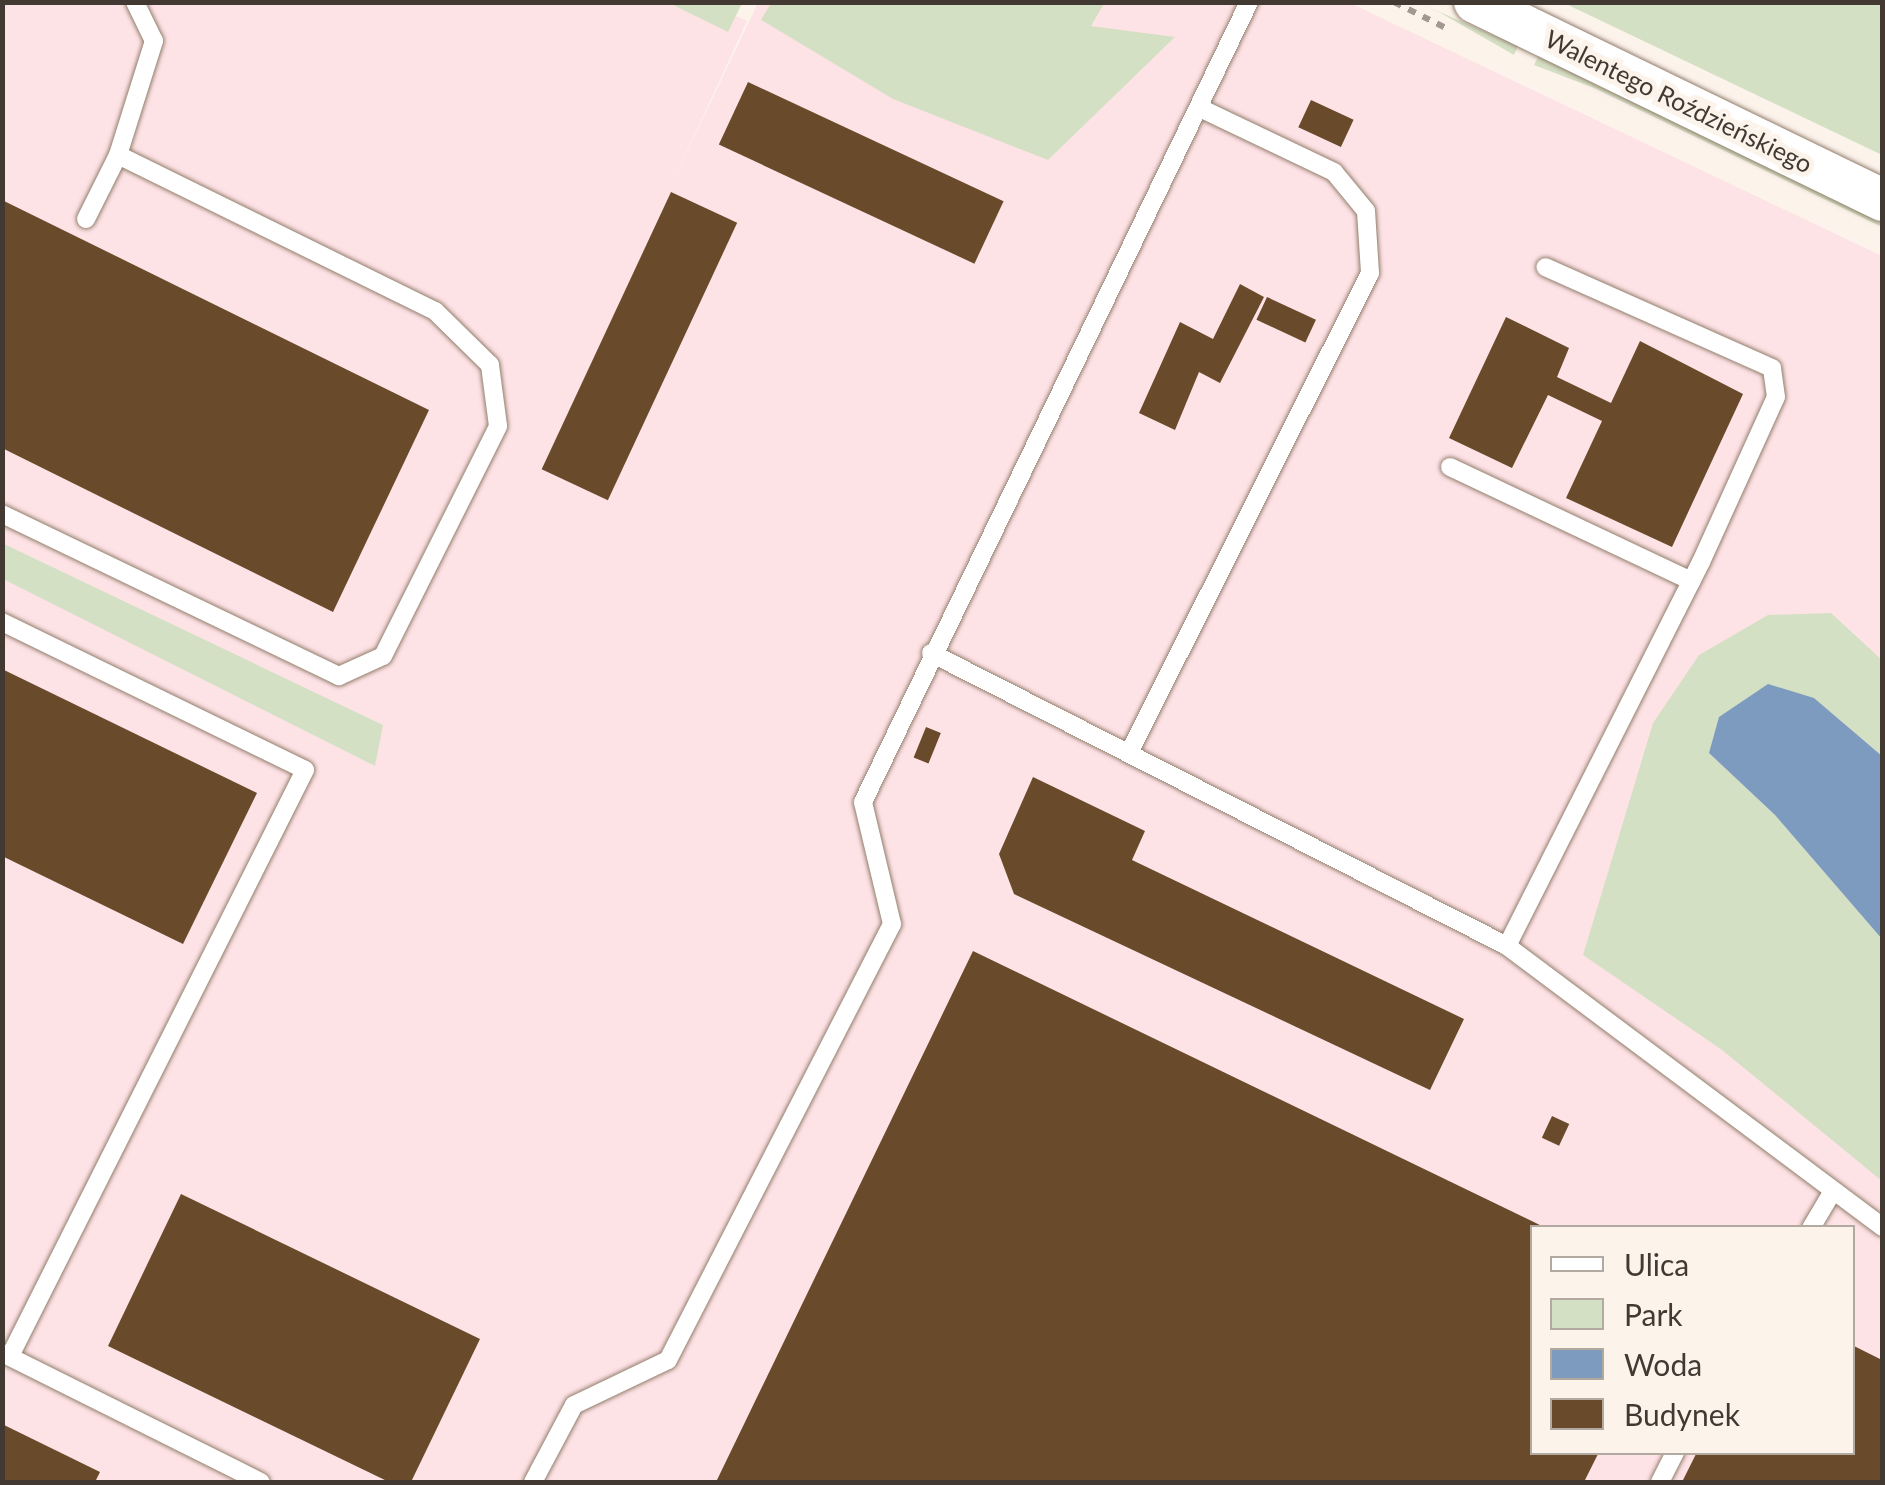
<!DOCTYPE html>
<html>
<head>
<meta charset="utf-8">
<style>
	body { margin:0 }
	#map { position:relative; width:1885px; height:1485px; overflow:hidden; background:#fcf3eb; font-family:Lato,sans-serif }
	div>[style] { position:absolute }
	.industrial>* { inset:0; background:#fee3e6 }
	.green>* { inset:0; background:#d4e0c4 }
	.water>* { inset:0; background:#7c9bbe }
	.building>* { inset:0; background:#694a2b; transform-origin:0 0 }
	.path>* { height:6px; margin-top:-3px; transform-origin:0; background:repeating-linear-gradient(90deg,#a29991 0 8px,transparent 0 16px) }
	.roads { filter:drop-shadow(0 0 2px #927e6c) drop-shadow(0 0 2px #927e6c) }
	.service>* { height:18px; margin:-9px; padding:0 9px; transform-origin:9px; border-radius:9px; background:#fff }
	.tertiary>* { height:42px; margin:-21px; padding:0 21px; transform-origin:21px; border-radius:21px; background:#fff }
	span { translate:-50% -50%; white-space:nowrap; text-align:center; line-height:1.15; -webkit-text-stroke:10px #fcf3eb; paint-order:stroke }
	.street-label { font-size:25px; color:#423a32 }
	.frame { position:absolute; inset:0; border:5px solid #423a32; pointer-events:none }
	.legend { position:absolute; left:1530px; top:1225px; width:325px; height:230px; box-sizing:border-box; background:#fcf3eb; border:2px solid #b2a9a1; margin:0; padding:12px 18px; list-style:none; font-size:30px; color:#423a32 }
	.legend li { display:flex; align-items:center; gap:20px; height:50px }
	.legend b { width:50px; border:2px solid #b2a9a1 }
</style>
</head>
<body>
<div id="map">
	<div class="industrial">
		<i style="clip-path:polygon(evenodd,3px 3px,708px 3px,747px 21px,674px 179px,758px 3px,1350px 3px,1882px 256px,1882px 1482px,3px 1482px,3px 3px,1532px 1228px,1852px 1228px,1852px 1452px,1532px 1452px,1532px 1228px)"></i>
	</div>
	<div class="green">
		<i style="clip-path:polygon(1105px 2px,1091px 26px,1175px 37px,1048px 160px,893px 99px,761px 20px,771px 3px)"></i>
		<i style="clip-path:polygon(669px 3px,742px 3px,728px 32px)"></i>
		<i style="clip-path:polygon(1419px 3px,1518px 46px,1514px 55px,1439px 12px)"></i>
		<i style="clip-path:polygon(1564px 3px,1882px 3px,1882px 155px)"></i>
		<i style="clip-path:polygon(1539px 55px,1882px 222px,1882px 227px,1594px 88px,1534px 65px)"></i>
		<i style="clip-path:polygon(2px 543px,383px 725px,375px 766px,3px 579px)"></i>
		<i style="clip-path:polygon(1831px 613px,1882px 660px,1882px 756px,1814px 698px,1709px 753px,1775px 815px,1882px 939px,1882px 1181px,1722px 1050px,1583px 955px,1653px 723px,1699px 655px,1768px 615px)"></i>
	</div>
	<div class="water">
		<i style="clip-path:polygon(1768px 684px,1814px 698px,1882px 756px,1882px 939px,1775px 815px,1709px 753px,1719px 717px)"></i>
	</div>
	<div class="building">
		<i style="left:748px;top:82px;width:282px;height:69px;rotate:25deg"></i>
		<i style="left:1311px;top:100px;width:47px;height:30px;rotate:25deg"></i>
		<i style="left:671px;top:192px;width:73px;height:306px;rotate:25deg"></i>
		<i style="clip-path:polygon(2px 200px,429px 410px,333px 612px,2px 448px)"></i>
		<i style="clip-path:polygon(1240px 284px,1264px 297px,1220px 383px,1199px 372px,1175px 430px,1139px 413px,1180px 322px,1213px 339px)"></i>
		<i style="left:1267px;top:297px;width:54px;height:25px;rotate:25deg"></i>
		<i style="clip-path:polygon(1506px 317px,1569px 348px,1557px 377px,1611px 403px,1640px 341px,1743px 394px,1672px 547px,1566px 498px,1602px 421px,1548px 395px,1512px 468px,1449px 438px)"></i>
		<i style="clip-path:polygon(2px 669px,257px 793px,183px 944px,2px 856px)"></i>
		<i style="left:926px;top:727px;width:16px;height:33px;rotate:22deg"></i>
		<i style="clip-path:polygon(1033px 777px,1145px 831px,1132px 860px,1464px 1019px,1430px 1090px,1014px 894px,999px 854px)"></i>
		<i style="clip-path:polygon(973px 951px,1546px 1228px,1532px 1228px,1532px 1452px,1599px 1452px,1584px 1482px,716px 1482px)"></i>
		<i style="left:1552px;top:1116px;width:19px;height:24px;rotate:25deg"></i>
		<i style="clip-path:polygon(181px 1194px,480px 1339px,411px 1482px,389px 1482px,108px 1346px)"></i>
		<i style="clip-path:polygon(1852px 1345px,1882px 1360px,1882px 1482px,1682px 1482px,1697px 1452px,1852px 1452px)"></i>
		<i style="clip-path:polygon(2px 1424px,100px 1472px,95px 1482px,2px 1482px)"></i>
	</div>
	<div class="path">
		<i style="left:1394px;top:2px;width:58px;rotate:26.6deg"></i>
	</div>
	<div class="roads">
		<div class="service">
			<i style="left:86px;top:219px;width:72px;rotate:-63.4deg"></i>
			<i style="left:118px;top:155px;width:120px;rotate:-72.5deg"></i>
			<i style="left:154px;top:41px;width:43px;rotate:-116deg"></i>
			<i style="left:1450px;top:467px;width:267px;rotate:25.3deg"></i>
			<i style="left:2px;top:514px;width:374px;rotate:25.7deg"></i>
			<i style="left:339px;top:676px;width:48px;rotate:-24.4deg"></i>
			<i style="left:383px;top:656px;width:257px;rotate:-63.4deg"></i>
			<i style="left:498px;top:426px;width:62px;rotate:-97.5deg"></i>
			<i style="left:490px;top:365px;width:77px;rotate:-135.5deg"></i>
			<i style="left:435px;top:311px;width:353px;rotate:-153.8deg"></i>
			<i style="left:2px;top:622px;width:337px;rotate:26deg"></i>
			<i style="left:305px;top:770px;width:656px;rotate:116.72deg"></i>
			<i style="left:931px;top:653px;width:646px;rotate:26.96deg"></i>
			<i style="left:1507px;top:946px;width:469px;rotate:36.8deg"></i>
			<i style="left:1129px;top:753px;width:537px;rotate:-63.34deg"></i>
			<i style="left:1370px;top:273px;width:62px;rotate:-93.7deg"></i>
			<i style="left:1366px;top:211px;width:50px;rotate:-129.4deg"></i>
			<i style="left:1334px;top:172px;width:148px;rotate:-154.5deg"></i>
			<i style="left:1507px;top:946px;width:430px;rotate:-63.2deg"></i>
			<i style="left:1701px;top:562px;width:181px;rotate:-65.6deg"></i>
			<i style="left:1776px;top:397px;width:29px;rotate:-98deg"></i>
			<i style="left:1772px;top:368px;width:248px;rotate:-156deg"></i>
			<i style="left:1811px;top:1228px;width:43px;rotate:-59.3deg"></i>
			<i style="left:2px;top:1353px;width:289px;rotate:26.5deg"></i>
			<i style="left:533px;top:1482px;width:87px;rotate:-62deg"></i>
			<i style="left:574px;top:1405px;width:104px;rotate:-25.6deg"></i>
			<i style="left:668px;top:1360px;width:490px;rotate:-62.8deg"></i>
			<i style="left:892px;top:924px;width:125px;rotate:-103.4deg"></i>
			<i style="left:863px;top:802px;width:888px;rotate:-64.24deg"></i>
			<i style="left:1660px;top:1482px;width:34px;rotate:-63deg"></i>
		</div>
		<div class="tertiary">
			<i style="left:1475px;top:2px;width:453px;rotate:25.9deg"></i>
		</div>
	</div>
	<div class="street-label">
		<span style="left:1679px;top:101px;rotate:26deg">Walentego Roździeńskiego</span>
	</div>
	<div class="frame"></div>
	<ul class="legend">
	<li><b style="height:12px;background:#fff"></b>Ulica</li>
	<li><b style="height:28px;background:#d4e0c4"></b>Park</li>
	<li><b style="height:28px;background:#7c9bbe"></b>Woda</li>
	<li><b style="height:28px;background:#694a2b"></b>Budynek</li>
	</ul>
</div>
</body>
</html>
